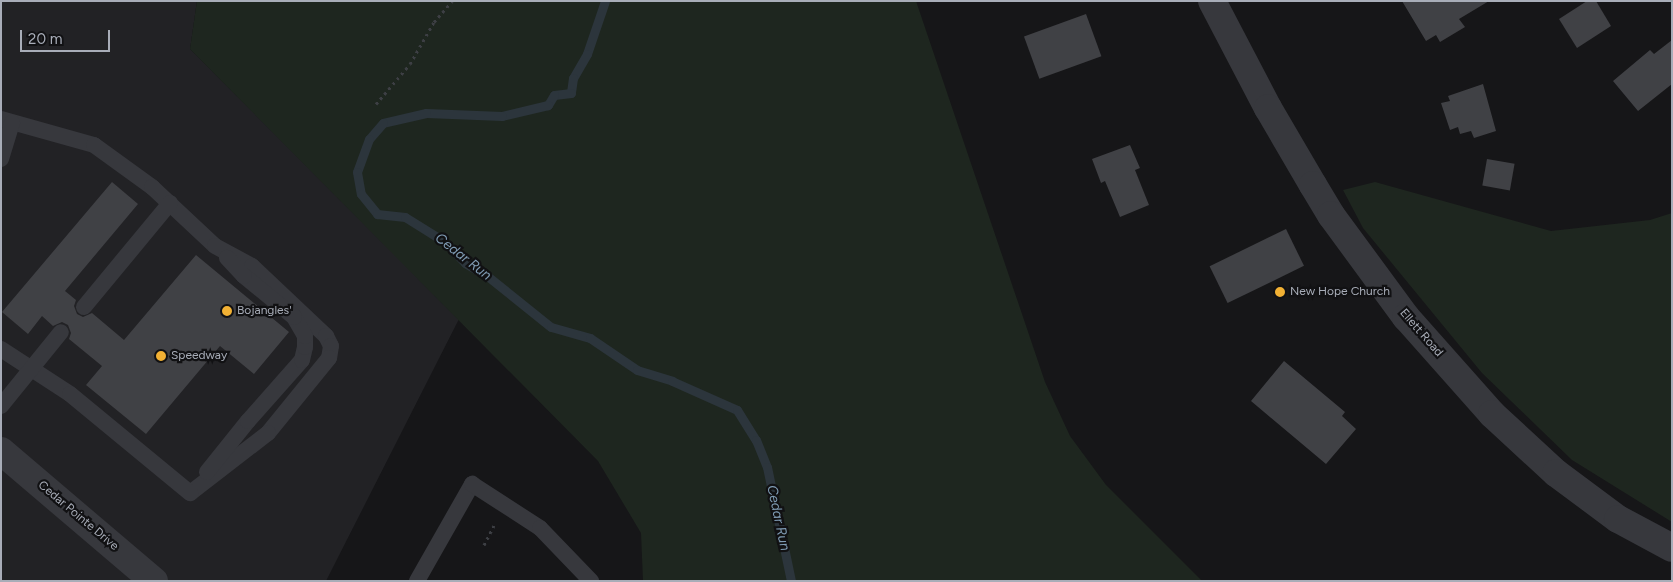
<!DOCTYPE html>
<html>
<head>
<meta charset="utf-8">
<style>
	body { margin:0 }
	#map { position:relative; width:1673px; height:582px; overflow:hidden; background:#161618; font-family:Figtree,sans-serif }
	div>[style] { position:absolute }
	.built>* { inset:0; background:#222225 }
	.green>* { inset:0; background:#1e261f }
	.stream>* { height:9px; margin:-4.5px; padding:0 4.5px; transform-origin:4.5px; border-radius:4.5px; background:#2c353c }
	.building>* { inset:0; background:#404145; transform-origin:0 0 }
	.path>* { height:3px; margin-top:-1.5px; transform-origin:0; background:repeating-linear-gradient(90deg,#3d3f44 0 2.5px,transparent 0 6.5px) }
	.service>* { height:16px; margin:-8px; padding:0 8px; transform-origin:8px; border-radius:8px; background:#37383d }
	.minor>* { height:28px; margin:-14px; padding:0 14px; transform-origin:14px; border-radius:14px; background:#37383d }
	.tertiary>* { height:28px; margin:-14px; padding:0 14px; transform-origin:14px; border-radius:14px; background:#37383d }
	.dots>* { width:14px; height:14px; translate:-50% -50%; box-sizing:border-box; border:2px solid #111113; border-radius:50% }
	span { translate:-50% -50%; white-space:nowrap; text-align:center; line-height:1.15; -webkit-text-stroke:4.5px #111113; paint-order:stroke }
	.poi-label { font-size:12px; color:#a8adb8 }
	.left { translate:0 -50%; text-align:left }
	.street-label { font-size:12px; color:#a8adb8 }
	.water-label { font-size:14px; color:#7f9bb3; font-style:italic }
	.frame { position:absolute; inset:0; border:2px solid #a8adb8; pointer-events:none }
	.scale { position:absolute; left:20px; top:30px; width:90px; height:22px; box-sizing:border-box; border:2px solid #a8adb8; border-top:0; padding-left:6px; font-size:15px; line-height:18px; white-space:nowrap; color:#a8adb8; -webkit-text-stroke:4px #111113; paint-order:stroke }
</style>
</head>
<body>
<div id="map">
	<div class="built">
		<i style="clip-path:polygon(1px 1px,197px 1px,190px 49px,459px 319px,326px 581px,1px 581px)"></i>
	</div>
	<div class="green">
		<i style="clip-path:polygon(197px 1px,916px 1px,1045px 382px,1070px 436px,1106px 485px,1202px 581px,643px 581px,641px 533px,598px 461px,190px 49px)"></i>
		<i style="clip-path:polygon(1375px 182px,1551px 231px,1650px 220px,1672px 213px,1672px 522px,1572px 460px,1482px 373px,1363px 228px,1343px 190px)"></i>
	</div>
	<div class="stream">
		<i style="left:605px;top:1px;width:56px;rotate:108.8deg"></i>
		<i style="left:587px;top:54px;width:28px;rotate:120deg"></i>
		<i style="left:573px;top:78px;width:15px;rotate:98deg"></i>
		<i style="left:571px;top:93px;width:17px;rotate:173deg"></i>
		<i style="left:554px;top:95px;width:12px;rotate:121deg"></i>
		<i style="left:548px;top:105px;width:47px;rotate:166.6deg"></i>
		<i style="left:502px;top:116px;width:76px;rotate:-177.7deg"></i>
		<i style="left:426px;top:113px;width:44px;rotate:166.9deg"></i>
		<i style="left:383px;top:123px;width:21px;rotate:131deg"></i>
		<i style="left:369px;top:139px;width:35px;rotate:110deg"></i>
		<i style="left:357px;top:172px;width:22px;rotate:80deg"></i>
		<i style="left:361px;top:194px;width:26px;rotate:51deg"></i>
		<i style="left:377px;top:214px;width:28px;rotate:6deg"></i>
		<i style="left:405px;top:217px;width:47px;rotate:32deg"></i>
		<i style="left:445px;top:242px;width:29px;rotate:46deg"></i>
		<i style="left:465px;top:263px;width:24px;rotate:30deg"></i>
		<i style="left:486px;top:275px;width:83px;rotate:38.7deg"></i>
		<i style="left:551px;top:327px;width:41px;rotate:15.8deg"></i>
		<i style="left:590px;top:338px;width:57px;rotate:34.2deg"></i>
		<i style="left:637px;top:370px;width:37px;rotate:17deg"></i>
		<i style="left:672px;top:381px;width:71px;rotate:24deg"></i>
		<i style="left:737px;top:410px;width:36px;rotate:58deg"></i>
		<i style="left:756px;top:440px;width:29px;rotate:68deg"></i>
		<i style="left:767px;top:467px;width:116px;rotate:78.1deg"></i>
	</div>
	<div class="building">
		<i style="clip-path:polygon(1402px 1px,1489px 1px,1459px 19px,1465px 27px,1440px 42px,1436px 35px,1426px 41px)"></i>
		<i style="clip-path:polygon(1587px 1px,1596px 1px,1611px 26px,1577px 48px,1559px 19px)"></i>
		<i style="left:1086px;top:14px;width:45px;height:66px;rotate:70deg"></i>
		<i style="clip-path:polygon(1672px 40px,1672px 84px,1638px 111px,1613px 81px,1650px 50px,1654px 54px)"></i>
		<i style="clip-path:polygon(1483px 84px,1496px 131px,1474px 138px,1471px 131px,1460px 134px,1458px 127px,1450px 130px,1441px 103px,1450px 101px,1448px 96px)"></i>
		<i style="clip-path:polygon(1130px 145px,1140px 168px,1135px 170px,1149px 205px,1120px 217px,1105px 181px,1101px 183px,1092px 159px)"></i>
		<i style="left:1487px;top:159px;width:28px;height:27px;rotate:10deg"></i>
		<i style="clip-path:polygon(112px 182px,138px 204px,65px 291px,76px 300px,74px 306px,77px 314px,83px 317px,92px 313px,124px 340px,196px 255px,289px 332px,254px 374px,220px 346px,146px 434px,86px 385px,102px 366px,69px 339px,71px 333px,68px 325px,62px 322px,53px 326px,42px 316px,28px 334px,2px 312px)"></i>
		<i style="left:1286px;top:229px;width:41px;height:85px;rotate:64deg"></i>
		<i style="clip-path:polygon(1284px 361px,1345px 412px,1342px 416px,1356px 429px,1326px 464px,1251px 401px)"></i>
	</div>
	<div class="path">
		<i style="left:376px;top:104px;width:52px;rotate:-49.6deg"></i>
		<i style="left:410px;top:64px;width:48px;rotate:-60.3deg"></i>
		<i style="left:434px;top:22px;width:28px;rotate:-49deg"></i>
		<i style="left:484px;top:545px;width:22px;rotate:-63deg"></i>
	</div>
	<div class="service">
		<i style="left:1px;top:119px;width:97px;rotate:15.6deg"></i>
		<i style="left:94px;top:145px;width:72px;rotate:35.9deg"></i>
		<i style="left:152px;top:187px;width:86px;rotate:43.1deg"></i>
		<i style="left:215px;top:246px;width:42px;rotate:28.4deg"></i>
		<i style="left:252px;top:266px;width:102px;rotate:43.4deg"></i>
		<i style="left:326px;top:336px;width:11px;rotate:63deg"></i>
		<i style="left:331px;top:346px;width:12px;rotate:99deg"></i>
		<i style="left:329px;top:358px;width:97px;rotate:129.1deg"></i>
		<i style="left:268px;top:433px;width:98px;rotate:142.4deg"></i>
		<i style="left:1px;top:159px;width:38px;rotate:-73deg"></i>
		<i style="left:84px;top:307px;width:135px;rotate:-50.4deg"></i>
		<i style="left:1px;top:349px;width:82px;rotate:33.1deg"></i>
		<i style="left:70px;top:394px;width:156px;rotate:39.5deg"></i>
		<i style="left:1px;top:406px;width:95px;rotate:-51deg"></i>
		<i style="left:207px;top:472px;width:65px;rotate:-51.2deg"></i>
		<i style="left:248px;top:421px;width:81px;rotate:-48.5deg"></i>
		<i style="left:302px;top:360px;width:13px;rotate:-77deg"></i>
		<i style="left:305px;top:347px;width:11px;rotate:-90deg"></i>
		<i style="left:305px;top:336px;width:22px;rotate:-120deg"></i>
		<i style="left:294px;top:317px;width:65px;rotate:-140.6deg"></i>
		<i style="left:244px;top:276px;width:25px;rotate:-133deg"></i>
		<i style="left:417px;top:581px;width:112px;rotate:-60.4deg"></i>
		<i style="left:472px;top:484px;width:81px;rotate:32.9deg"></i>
		<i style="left:540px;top:528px;width:74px;rotate:46.1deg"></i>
	</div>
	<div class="minor">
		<i style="left:1px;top:451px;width:201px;rotate:40.4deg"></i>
	</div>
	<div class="tertiary">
		<i style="left:1212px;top:1px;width:121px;rotate:62.4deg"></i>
		<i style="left:1268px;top:108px;width:89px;rotate:59.7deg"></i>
		<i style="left:1313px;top:185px;width:35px;rotate:59deg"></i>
		<i style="left:1331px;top:215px;width:127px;rotate:53.7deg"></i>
		<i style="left:1406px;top:317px;width:130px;rotate:48.4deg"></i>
		<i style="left:1492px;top:414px;width:87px;rotate:42.7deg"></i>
		<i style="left:1556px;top:473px;width:77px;rotate:36.6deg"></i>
		<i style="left:1618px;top:519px;width:61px;rotate:28.2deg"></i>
	</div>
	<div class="dots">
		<i style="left:1280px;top:292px;background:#f2b134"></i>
		<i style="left:227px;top:311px;background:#f2b134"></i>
		<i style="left:161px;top:356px;background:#f2b134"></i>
	</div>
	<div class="poi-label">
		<span class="left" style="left:1290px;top:292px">New Hope Church</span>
		<span class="left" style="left:237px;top:311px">Bojangles'</span>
		<span class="left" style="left:171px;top:356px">Speedway</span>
	</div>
	<div class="street-label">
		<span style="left:1421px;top:333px;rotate:49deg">Ellett Road</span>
		<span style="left:78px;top:516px;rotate:40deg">Cedar Pointe Drive</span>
	</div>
	<div class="water-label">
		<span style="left:463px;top:257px;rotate:38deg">Cedar Run</span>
		<span style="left:778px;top:518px;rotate:78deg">Cedar Run</span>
	</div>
	<div class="frame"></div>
	<div class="scale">20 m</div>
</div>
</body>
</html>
